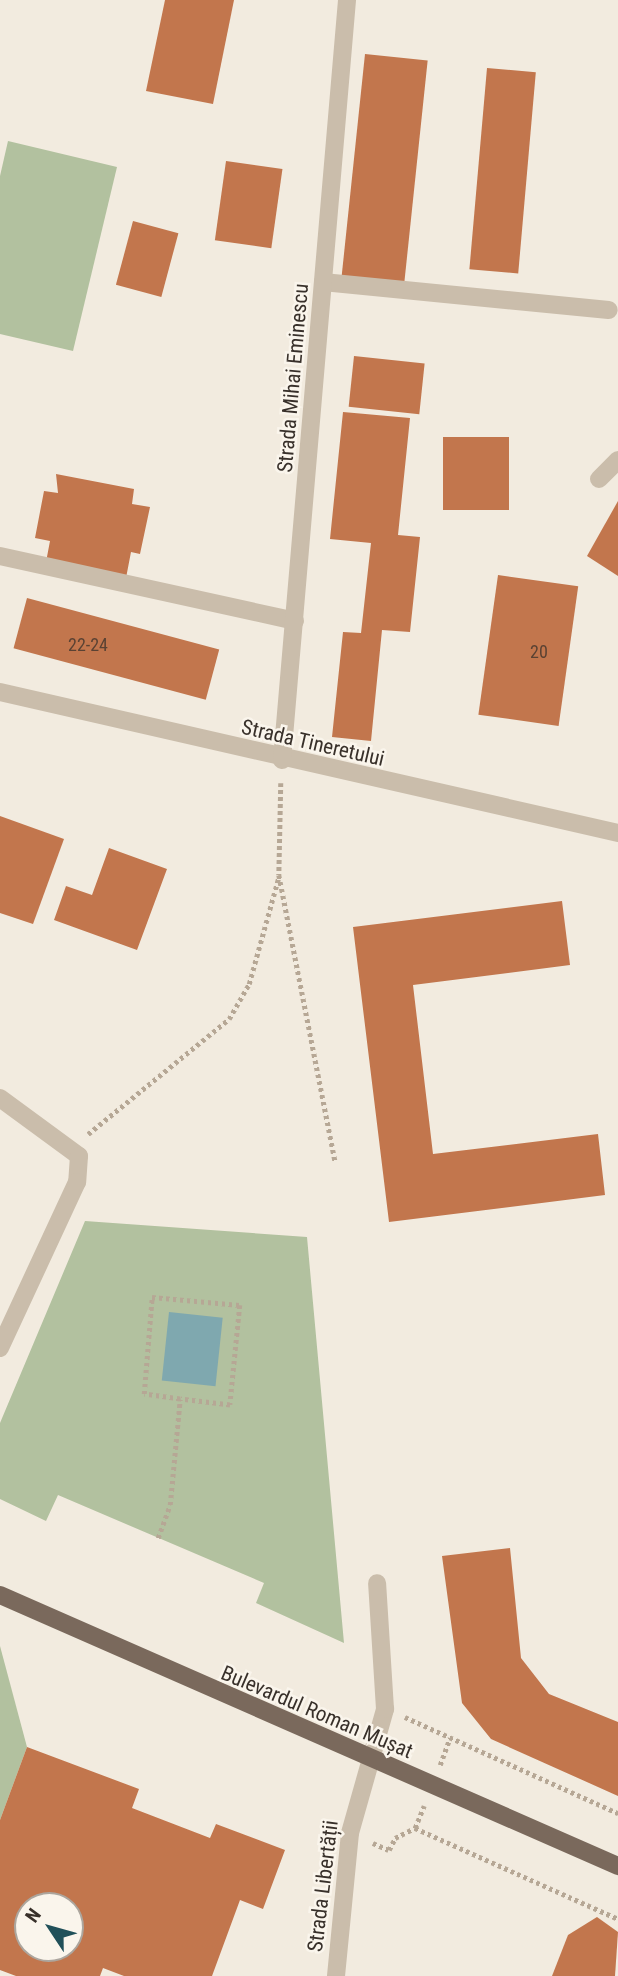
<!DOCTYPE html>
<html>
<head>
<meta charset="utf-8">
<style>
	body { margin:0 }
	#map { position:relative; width:618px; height:1976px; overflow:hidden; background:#f2ebdf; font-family:"Roboto Condensed",sans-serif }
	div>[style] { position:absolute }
	.green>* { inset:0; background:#b2c19f }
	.water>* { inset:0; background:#7fa8af; transform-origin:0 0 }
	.building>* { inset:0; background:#c2764d; transform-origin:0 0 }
	.path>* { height:4.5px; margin-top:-2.25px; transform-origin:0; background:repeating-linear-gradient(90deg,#b6a795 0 3.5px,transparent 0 7px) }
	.minor>* { height:18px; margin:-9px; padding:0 9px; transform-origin:9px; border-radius:9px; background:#cabdab }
	.major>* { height:18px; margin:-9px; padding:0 9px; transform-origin:9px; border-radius:9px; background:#7a695c }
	span { translate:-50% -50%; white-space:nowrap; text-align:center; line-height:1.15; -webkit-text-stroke:5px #faf5ec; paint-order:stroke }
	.number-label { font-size:18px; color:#5a4233 }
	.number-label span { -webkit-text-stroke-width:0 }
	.street-label { font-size:21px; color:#38302a }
	.north { position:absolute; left:14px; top:1892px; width:70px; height:70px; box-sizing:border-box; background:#faf5ec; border:2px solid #aca69e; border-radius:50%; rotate:306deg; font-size:19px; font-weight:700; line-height:28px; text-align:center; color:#38302a }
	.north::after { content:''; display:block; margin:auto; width:24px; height:32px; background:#215059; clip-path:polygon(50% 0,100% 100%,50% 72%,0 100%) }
</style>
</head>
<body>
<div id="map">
	<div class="green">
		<i style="clip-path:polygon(8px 141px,117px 167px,73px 351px,0 334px,0 176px)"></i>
		<i style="clip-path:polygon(85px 1221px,307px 1237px,344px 1643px,256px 1603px,264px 1583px,58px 1495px,46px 1521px,0 1499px,0 1423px)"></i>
		<i style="clip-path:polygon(0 1646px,27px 1747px,0 1820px)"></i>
	</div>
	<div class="water">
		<i style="left:169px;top:1312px;width:54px;height:69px;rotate:6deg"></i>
	</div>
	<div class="building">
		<i style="clip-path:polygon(165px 0,234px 0,213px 104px,146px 91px)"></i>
		<i style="left:365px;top:54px;width:63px;height:226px;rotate:6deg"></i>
		<i style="left:487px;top:68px;width:49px;height:202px;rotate:5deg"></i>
		<i style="left:226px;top:161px;width:57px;height:80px;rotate:8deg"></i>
		<i style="left:133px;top:221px;width:47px;height:66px;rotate:15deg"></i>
		<i style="left:354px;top:356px;width:71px;height:51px;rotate:6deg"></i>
		<i style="clip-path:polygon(343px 412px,410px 418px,398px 535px,420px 537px,410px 632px,382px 630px,371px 741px,332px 737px,343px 632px,361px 633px,371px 543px,330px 539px)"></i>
		<i style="left:443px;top:437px;width:66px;height:73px"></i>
		<i style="clip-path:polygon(56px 474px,134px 489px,132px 504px,150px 507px,140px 554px,131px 552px,126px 578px,46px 562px,50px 541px,35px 538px,44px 491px,58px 493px)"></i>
		<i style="clip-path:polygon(618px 501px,618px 576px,587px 556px)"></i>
		<i style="left:498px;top:575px;width:81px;height:141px;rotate:8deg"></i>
		<i style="left:27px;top:598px;width:199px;height:52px;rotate:15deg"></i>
		<i style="clip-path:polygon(0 816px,64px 839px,33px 924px,0 913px)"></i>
		<i style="clip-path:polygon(109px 848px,167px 869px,137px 950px,54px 920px,66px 886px,92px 895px)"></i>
		<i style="clip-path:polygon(562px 901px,570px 965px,413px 985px,433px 1154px,598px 1134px,605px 1195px,389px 1222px,353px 927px)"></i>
		<i style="clip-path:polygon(510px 1548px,521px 1658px,549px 1694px,618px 1722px,618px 1796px,491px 1739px,462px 1703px,442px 1556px)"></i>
		<i style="clip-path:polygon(evenodd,27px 1747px,139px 1789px,132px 1808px,210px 1838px,216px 1824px,285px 1850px,263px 1909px,240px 1900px,212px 1976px,124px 1976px,103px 1968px,100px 1976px,16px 1976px,0 1970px,0 1820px,27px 1747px,28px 1906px,70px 1906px,70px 1948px,28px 1948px,28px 1906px)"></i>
		<i style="clip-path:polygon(597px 1917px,618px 1932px,615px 1976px,552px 1976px,568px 1935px)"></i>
	</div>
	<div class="path">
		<i style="left:281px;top:783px;width:92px;rotate:91.2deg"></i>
		<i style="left:279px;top:875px;width:291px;rotate:78.9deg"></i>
		<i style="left:88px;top:1134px;width:182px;rotate:-39.2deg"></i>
		<i style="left:229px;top:1019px;width:40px;rotate:-60.3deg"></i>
		<i style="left:249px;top:984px;width:112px;rotate:-74.5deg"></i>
		<i style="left:158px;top:1538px;width:35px;rotate:-70deg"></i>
		<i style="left:170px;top:1505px;width:106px;rotate:-84.6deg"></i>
		<i style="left:180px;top:1399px;width:36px;rotate:-172deg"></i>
		<i style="left:144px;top:1394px;width:97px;rotate:-85.3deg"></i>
		<i style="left:152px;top:1297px;width:88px;rotate:5.2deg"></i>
		<i style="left:240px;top:1305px;width:100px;rotate:95.7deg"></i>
		<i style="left:230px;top:1405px;width:50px;rotate:-173.2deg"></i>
		<i style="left:405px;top:1717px;width:234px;rotate:24.3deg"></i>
		<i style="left:440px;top:1765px;width:29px;rotate:-70deg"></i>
		<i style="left:415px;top:1828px;width:24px;rotate:-68deg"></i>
		<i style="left:373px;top:1843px;width:17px;rotate:24deg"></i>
		<i style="left:389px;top:1850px;width:13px;rotate:-63deg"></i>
		<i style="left:395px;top:1838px;width:22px;rotate:-27deg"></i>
		<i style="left:415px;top:1828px;width:222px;rotate:24.1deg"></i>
	</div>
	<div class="minor">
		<i style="left:323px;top:282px;width:287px;rotate:5.6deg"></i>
		<i style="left:599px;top:479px;width:27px;rotate:-45deg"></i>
		<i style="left:0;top:556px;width:302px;rotate:12.4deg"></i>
		<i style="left:0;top:692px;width:634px;rotate:12.85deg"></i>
		<i style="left:282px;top:760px;width:763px;rotate:-85.11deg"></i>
		<i style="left:0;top:1098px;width:98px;rotate:36.3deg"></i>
		<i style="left:79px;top:1156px;width:26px;rotate:94deg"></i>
		<i style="left:77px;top:1182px;width:183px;rotate:114.9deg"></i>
		<i style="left:336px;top:1976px;width:144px;rotate:-84.4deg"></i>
		<i style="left:350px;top:1833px;width:129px;rotate:-74.2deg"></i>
		<i style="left:385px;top:1709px;width:126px;rotate:-93.6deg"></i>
	</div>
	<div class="major">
		<i style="left:0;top:1595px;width:675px;rotate:23.68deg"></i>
	</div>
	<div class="number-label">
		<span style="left:88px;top:645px">22-24</span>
		<span style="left:539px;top:652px">20</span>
	</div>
	<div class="street-label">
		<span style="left:293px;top:378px;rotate:-85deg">Strada Mihai Eminescu</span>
		<span style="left:313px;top:743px;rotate:13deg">Strada Tineretului</span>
		<span style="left:317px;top:1712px;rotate:23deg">Bulevardul Roman Mușat</span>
		<span style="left:323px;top:1886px;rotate:-83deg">Strada Libertății</span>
	</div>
	<div class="north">N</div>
</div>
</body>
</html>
